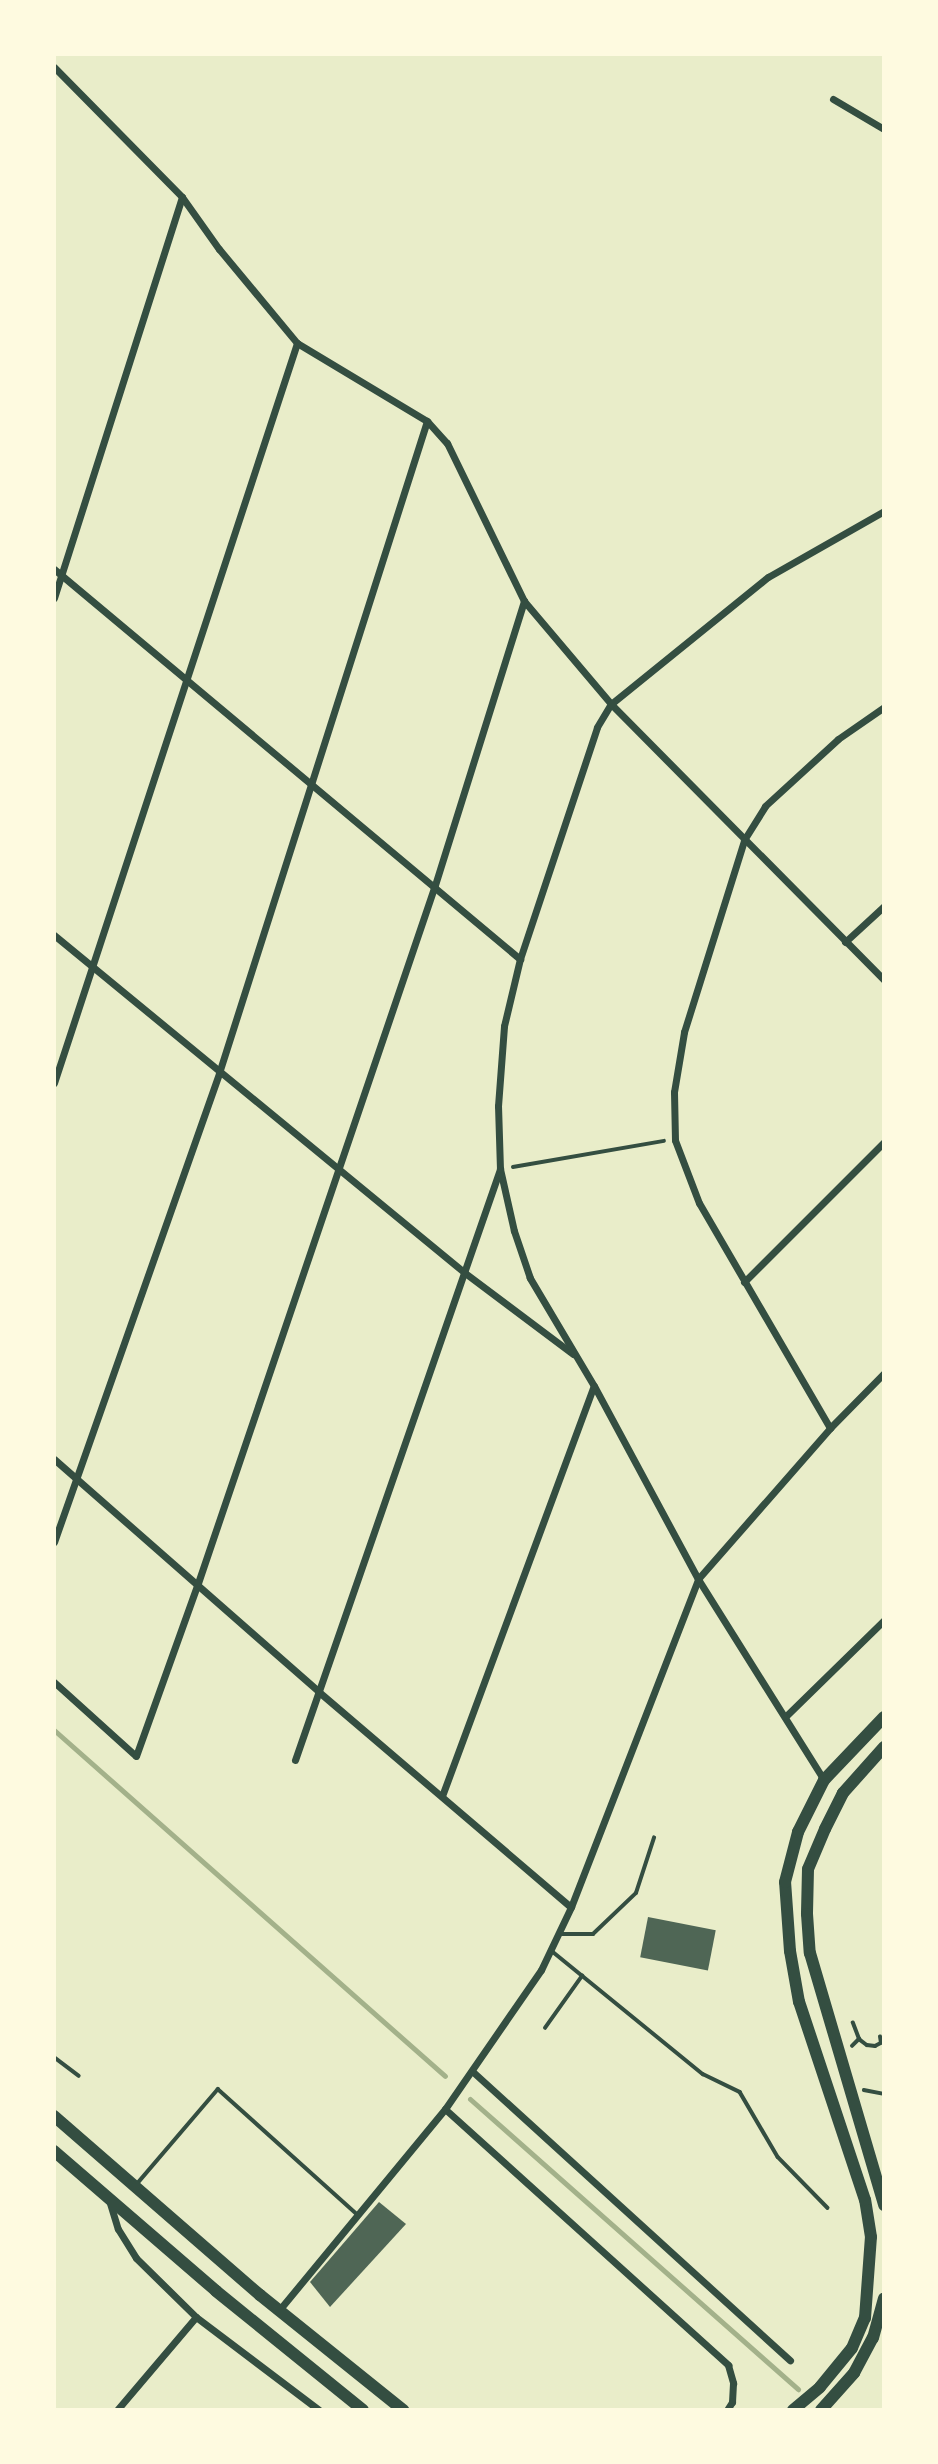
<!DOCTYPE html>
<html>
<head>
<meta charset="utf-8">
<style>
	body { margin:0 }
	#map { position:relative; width:938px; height:2464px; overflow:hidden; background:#e9edc9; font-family:Helvetica,sans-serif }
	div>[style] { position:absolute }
	.stream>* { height:5px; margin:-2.5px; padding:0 2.5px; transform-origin:2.5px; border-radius:2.5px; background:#a3b18a }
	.building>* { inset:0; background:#4f6655; transform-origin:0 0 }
	.path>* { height:3.5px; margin:-1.75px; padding:0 1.75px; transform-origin:1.75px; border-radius:1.75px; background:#344e41 }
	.service>* { height:3.5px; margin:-1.75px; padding:0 1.75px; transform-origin:1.75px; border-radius:1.75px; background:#344e41 }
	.minor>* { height:7px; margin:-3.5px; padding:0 3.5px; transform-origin:3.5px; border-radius:3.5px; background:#344e41 }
	.primary>* { height:12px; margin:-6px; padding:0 6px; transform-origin:6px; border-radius:6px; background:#344e41 }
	span { translate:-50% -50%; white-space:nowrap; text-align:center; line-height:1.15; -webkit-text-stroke:6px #fefae0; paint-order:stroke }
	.frame { position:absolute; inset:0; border:56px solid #fefae0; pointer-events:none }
</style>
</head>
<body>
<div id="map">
	<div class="stream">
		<i style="left:54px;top:1730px;width:522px;rotate:41.51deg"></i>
		<i style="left:470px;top:2099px;width:438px;rotate:41.5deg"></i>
	</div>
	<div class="building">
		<i style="left:648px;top:1917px;width:69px;height:41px;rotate:11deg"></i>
		<i style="clip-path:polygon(379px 2202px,406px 2224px,330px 2307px,310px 2282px)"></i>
	</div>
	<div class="path">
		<i style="left:513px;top:1167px;width:153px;rotate:-9.8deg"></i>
		<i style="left:859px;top:2039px;width:10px;rotate:37deg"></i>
		<i style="left:867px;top:2045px;width:8px;rotate:7deg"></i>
		<i style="left:875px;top:2046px;width:7px;rotate:-27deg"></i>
		<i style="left:881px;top:2043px;width:6px;rotate:-99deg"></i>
		<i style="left:852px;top:2046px;width:10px;rotate:-45deg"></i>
		<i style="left:859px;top:2039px;width:17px;rotate:-111deg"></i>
		<i style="left:864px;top:2090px;width:20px;rotate:11deg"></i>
	</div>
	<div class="service">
		<i style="left:560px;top:1934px;width:33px"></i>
		<i style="left:593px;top:1934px;width:59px;rotate:-43.6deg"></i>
		<i style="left:636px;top:1893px;width:58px;rotate:-71.9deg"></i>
		<i style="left:552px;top:1951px;width:195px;rotate:39.2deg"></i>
		<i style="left:703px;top:2074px;width:41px;rotate:25.9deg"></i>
		<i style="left:740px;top:2092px;width:75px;rotate:59.7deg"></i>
		<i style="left:778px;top:2157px;width:71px;rotate:45.6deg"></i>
		<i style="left:545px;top:2028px;width:64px;rotate:-54.6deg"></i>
		<i style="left:54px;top:2057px;width:31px;rotate:37deg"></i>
		<i style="left:136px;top:2185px;width:126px;rotate:-49.5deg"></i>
		<i style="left:218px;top:2089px;width:188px;rotate:42deg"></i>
	</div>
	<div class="minor">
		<i style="left:54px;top:67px;width:182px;rotate:45.4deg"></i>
		<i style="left:182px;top:197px;width:64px;rotate:54.6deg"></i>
		<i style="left:219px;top:249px;width:122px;rotate:50.3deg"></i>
		<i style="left:297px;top:343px;width:152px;rotate:31deg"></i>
		<i style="left:427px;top:421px;width:30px;rotate:48deg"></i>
		<i style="left:447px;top:443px;width:176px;rotate:64deg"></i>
		<i style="left:524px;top:601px;width:135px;rotate:49.8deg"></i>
		<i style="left:611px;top:704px;width:388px;rotate:45.3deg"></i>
		<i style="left:833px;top:99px;width:59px;rotate:30.5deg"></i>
		<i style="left:54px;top:569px;width:608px;rotate:39.93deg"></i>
		<i style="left:54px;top:598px;width:421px;rotate:-72.3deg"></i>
		<i style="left:54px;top:935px;width:532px;rotate:39.43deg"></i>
		<i style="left:465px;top:1273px;width:135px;rotate:36.9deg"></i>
		<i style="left:845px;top:942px;width:53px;rotate:-42.7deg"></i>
		<i style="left:54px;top:1083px;width:779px;rotate:-71.82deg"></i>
		<i style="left:744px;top:1282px;width:198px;rotate:-45deg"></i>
		<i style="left:830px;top:1428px;width:260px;rotate:-120.2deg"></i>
		<i style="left:699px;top:1203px;width:67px;rotate:-110.9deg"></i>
		<i style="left:675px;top:1140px;width:48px;rotate:-91.2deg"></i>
		<i style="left:674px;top:1092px;width:61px;rotate:-80.5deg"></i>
		<i style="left:684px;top:1032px;width:201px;rotate:-72.6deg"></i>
		<i style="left:744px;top:840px;width:40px;rotate:-58deg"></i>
		<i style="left:765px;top:806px;width:99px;rotate:-42.5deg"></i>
		<i style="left:838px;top:739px;width:56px;rotate:-34.8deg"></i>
		<i style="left:54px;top:1459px;width:353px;rotate:41.3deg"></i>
		<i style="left:319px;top:1692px;width:331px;rotate:40.5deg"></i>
		<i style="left:54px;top:1542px;width:497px;rotate:-70.6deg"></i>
		<i style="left:219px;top:1073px;width:684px;rotate:-72.31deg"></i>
		<i style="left:54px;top:1682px;width:110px;rotate:42.1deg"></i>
		<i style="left:136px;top:1756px;width:184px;rotate:-70.3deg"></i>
		<i style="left:198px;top:1583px;width:737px;rotate:-71.25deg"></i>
		<i style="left:435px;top:885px;width:298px;rotate:-72.6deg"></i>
		<i style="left:786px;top:1716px;width:137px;rotate:-44.4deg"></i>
		<i style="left:295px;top:1760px;width:626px;rotate:-70.87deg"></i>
		<i style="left:824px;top:1780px;width:237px;rotate:-122.1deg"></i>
		<i style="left:698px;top:1579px;width:219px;rotate:-118.3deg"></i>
		<i style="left:594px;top:1386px;width:126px;rotate:-120.7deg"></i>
		<i style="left:530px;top:1278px;width:50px;rotate:-108.8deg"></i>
		<i style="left:514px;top:1231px;width:64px;rotate:-102.7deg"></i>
		<i style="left:500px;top:1169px;width:63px;rotate:-91.8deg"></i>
		<i style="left:498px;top:1106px;width:80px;rotate:-85.7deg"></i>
		<i style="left:504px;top:1026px;width:69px;rotate:-76.6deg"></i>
		<i style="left:520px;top:959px;width:244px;rotate:-71.6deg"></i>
		<i style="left:597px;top:727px;width:27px;rotate:-59deg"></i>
		<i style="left:611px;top:704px;width:202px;rotate:-39deg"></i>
		<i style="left:768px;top:577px;width:133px;rotate:-29.6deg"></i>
		<i style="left:442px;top:1796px;width:437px;rotate:-69.7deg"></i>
		<i style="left:472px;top:2071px;width:430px;rotate:42.3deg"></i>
		<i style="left:445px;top:2109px;width:382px;rotate:42.1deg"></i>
		<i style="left:728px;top:2365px;width:19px;rotate:74deg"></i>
		<i style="left:733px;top:2383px;width:19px;rotate:93deg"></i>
		<i style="left:732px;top:2402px;width:9px;rotate:122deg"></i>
		<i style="left:109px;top:2200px;width:30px;rotate:73deg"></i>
		<i style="left:118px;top:2229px;width:34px;rotate:58deg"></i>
		<i style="left:136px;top:2258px;width:84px;rotate:44.5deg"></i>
		<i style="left:196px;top:2317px;width:154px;rotate:37.1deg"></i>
		<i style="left:280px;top:2309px;width:259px;rotate:-50.5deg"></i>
		<i style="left:445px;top:2109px;width:169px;rotate:-55.4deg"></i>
		<i style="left:541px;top:1970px;width:70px;rotate:-64.5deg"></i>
		<i style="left:571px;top:1907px;width:352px;rotate:-68.8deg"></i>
		<i style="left:698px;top:1579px;width:201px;rotate:-48.8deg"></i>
		<i style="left:830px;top:1428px;width:77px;rotate:-45.5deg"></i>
		<i style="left:117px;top:2410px;width:122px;rotate:-49.7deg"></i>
	</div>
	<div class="primary">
		<i style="left:884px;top:1747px;width:62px;rotate:131.7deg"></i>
		<i style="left:843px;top:1793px;width:40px;rotate:116.6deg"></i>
		<i style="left:825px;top:1829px;width:43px;rotate:113deg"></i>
		<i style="left:808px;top:1869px;width:45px;rotate:91.3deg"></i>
		<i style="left:807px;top:1914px;width:39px;rotate:86deg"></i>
		<i style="left:810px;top:1953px;width:263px;rotate:73.6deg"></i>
		<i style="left:54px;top:2116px;width:273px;rotate:41deg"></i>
		<i style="left:260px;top:2295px;width:184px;rotate:38.8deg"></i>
		<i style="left:54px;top:2151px;width:214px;rotate:40.8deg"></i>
		<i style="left:216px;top:2291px;width:189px;rotate:39deg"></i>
		<i style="left:793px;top:2410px;width:35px;rotate:-40deg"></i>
		<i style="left:820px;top:2387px;width:50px;rotate:-50.6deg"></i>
		<i style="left:852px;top:2348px;width:33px;rotate:-67deg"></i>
		<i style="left:865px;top:2318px;width:81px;rotate:-85.8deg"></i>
		<i style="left:871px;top:2237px;width:37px;rotate:-99deg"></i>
		<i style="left:865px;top:2200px;width:209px;rotate:-108.4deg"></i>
		<i style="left:799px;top:2002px;width:52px;rotate:-100deg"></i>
		<i style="left:790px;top:1951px;width:69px;rotate:-94.1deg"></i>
		<i style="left:785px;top:1882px;width:52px;rotate:-75.4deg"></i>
		<i style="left:798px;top:1832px;width:58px;rotate:-63.4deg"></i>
		<i style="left:824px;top:1780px;width:87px;rotate:-46.4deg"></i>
		<i style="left:821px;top:2410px;width:50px;rotate:-48.3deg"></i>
		<i style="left:854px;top:2373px;width:40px;rotate:-62deg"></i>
		<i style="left:873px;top:2338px;width:41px;rotate:-74.6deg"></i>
	</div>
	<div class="frame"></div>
</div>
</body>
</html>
